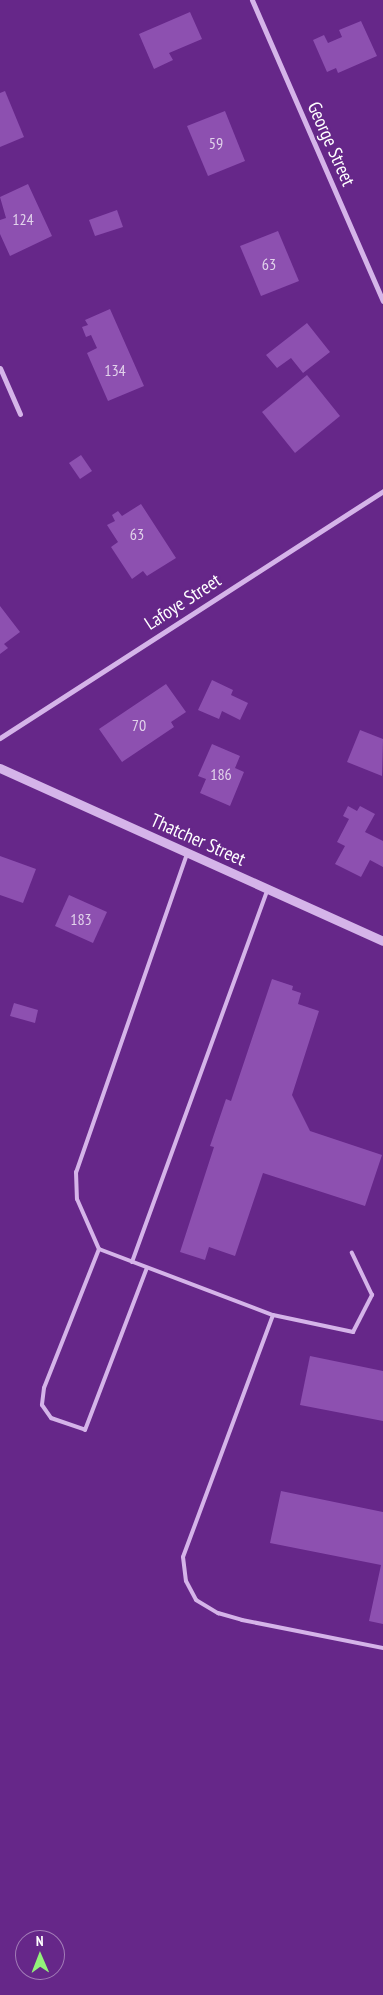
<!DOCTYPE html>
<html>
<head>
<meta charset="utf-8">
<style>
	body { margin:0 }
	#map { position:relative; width:383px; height:1995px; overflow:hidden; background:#662789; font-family:"PT Sans Narrow",sans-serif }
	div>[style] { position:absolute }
	.building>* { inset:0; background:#8d50b0 }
	.service>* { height:4px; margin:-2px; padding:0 2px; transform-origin:2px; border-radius:2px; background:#d5b4e9 }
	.minor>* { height:5px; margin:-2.5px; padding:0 2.5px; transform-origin:2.5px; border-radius:2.5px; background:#d5b4e9 }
	.tertiary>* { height:9px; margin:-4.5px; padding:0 4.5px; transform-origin:4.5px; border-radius:4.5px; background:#d5b4e9 }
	span { translate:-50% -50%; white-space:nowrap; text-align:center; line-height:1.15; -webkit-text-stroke:4.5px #662789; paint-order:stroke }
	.number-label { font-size:16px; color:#e2d3eb }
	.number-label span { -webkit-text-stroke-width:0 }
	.street-label { font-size:19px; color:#fff }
	.north { position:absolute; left:15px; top:1930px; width:50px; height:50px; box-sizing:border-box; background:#662789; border:1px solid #a37db8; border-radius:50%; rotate:359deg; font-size:14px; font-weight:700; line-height:20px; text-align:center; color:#fff }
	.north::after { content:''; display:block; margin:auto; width:18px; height:22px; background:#93f17a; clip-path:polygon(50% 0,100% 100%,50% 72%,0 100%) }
</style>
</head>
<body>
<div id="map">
	<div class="building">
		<i style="clip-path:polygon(190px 12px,202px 39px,169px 53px,173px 60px,154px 69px,139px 34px)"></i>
		<i style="clip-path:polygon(361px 21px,377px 56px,338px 73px,336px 68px,327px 72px,313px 40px,324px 35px,328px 43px,342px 37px,339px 30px)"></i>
		<i style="clip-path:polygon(5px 91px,24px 137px,0 147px,0 93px)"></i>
		<i style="clip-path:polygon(225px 111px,245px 161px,208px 176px,187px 126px)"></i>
		<i style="clip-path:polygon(28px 184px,52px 236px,10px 256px,0 234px,0 220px,6px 218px,0 197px)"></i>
		<i style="clip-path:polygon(117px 210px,123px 227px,95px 236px,89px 220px)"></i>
		<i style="clip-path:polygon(278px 231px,299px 281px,261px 296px,240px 246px)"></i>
		<i style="clip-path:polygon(110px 309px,144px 386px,108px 401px,87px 353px,97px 348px,91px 335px,86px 337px,82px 327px,88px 325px,85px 320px)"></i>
		<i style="clip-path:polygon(307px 323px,330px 352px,303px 373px,291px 358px,277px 368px,266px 355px)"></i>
		<i style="clip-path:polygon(307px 375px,340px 416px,295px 453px,262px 412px)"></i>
		<i style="clip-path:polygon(81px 455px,92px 471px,80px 479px,69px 463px)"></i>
		<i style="clip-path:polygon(141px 504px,176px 558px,147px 576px,143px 571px,132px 579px,111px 547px,118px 542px,107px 525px,115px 521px,112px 515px,118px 511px,122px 516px)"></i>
		<i style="clip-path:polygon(0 606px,20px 632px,4px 644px,8px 648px,0 654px)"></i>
		<i style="clip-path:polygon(212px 680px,233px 690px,231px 695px,248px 703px,240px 720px,222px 711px,219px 719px,198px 710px)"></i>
		<i style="clip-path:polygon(166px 684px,186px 712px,171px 722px,174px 727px,122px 762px,99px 729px)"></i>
		<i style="clip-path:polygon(360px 730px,383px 739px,382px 776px,347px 762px)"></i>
		<i style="clip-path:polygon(212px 744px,240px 756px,235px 768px,244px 772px,230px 806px,200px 793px,206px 779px,198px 776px)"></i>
		<i style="clip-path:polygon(348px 806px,357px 811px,360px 806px,375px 814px,365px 832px,383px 841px,383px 867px,370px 860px,361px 877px,335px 864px,345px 846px,337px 842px,349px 819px,343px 816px)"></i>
		<i style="clip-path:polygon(0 856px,36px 869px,23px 903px,0 895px)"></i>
		<i style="clip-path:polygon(69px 895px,107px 912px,93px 943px,55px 926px)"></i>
		<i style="clip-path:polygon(272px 979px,293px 986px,292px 990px,301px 993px,298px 1004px,319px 1011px,292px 1095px,310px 1131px,382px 1155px,365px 1206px,263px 1173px,235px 1256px,209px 1247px,205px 1260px,180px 1252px,214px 1147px,210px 1146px,226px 1099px,231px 1101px)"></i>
		<i style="clip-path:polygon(14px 1003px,38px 1010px,35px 1023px,10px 1016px)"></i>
		<i style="clip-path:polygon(310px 1356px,383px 1371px,383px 1421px,300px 1405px)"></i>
		<i style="clip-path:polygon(281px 1491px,383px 1512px,383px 1624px,369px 1621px,381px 1565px,270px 1543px)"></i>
	</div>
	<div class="service">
		<i style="left:187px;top:854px;width:337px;rotate:109.2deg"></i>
		<i style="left:76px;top:1172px;width:27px;rotate:88deg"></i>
		<i style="left:77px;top:1199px;width:55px;rotate:66.3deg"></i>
		<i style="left:99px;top:1249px;width:186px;rotate:20.8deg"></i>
		<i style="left:273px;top:1315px;width:258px;rotate:110.4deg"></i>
		<i style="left:183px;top:1557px;width:24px;rotate:83deg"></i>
		<i style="left:186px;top:1581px;width:21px;rotate:62deg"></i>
		<i style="left:196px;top:1600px;width:26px;rotate:31deg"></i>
		<i style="left:218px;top:1613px;width:25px;rotate:16deg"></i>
		<i style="left:242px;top:1620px;width:144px;rotate:11.2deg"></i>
		<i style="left:99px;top:1249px;width:149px;rotate:111.6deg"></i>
		<i style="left:44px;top:1388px;width:17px;rotate:97deg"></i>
		<i style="left:42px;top:1405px;width:16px;rotate:55deg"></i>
		<i style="left:51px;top:1418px;width:36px;rotate:19deg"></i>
		<i style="left:85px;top:1430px;width:173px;rotate:-69.1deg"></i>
		<i style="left:132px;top:1262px;width:397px;rotate:-70deg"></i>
		<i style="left:273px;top:1315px;width:82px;rotate:12deg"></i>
		<i style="left:353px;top:1332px;width:42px;rotate:-62.8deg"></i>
		<i style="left:372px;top:1295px;width:47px;rotate:-115.5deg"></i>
	</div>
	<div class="minor">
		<i style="left:252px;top:0;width:328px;rotate:66.5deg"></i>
		<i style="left:0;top:368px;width:50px;rotate:66.5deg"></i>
		<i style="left:0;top:738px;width:456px;rotate:-32.8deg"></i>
	</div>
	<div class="tertiary">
		<i style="left:0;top:768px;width:420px;rotate:24.3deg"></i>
	</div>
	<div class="number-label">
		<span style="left:216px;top:143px">59</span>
		<span style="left:23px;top:219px">124</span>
		<span style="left:269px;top:264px">63</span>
		<span style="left:115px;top:370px">134</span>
		<span style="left:137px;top:534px">63</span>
		<span style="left:139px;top:725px">70</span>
		<span style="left:221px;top:774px">186</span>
		<span style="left:81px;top:919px">183</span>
	</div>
	<div class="street-label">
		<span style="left:331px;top:144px;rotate:66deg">George Street</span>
		<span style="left:183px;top:602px;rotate:-33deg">Lafoye Street</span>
		<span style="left:198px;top:840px;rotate:24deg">Thatcher Street</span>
	</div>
	<div class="north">N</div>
</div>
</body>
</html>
